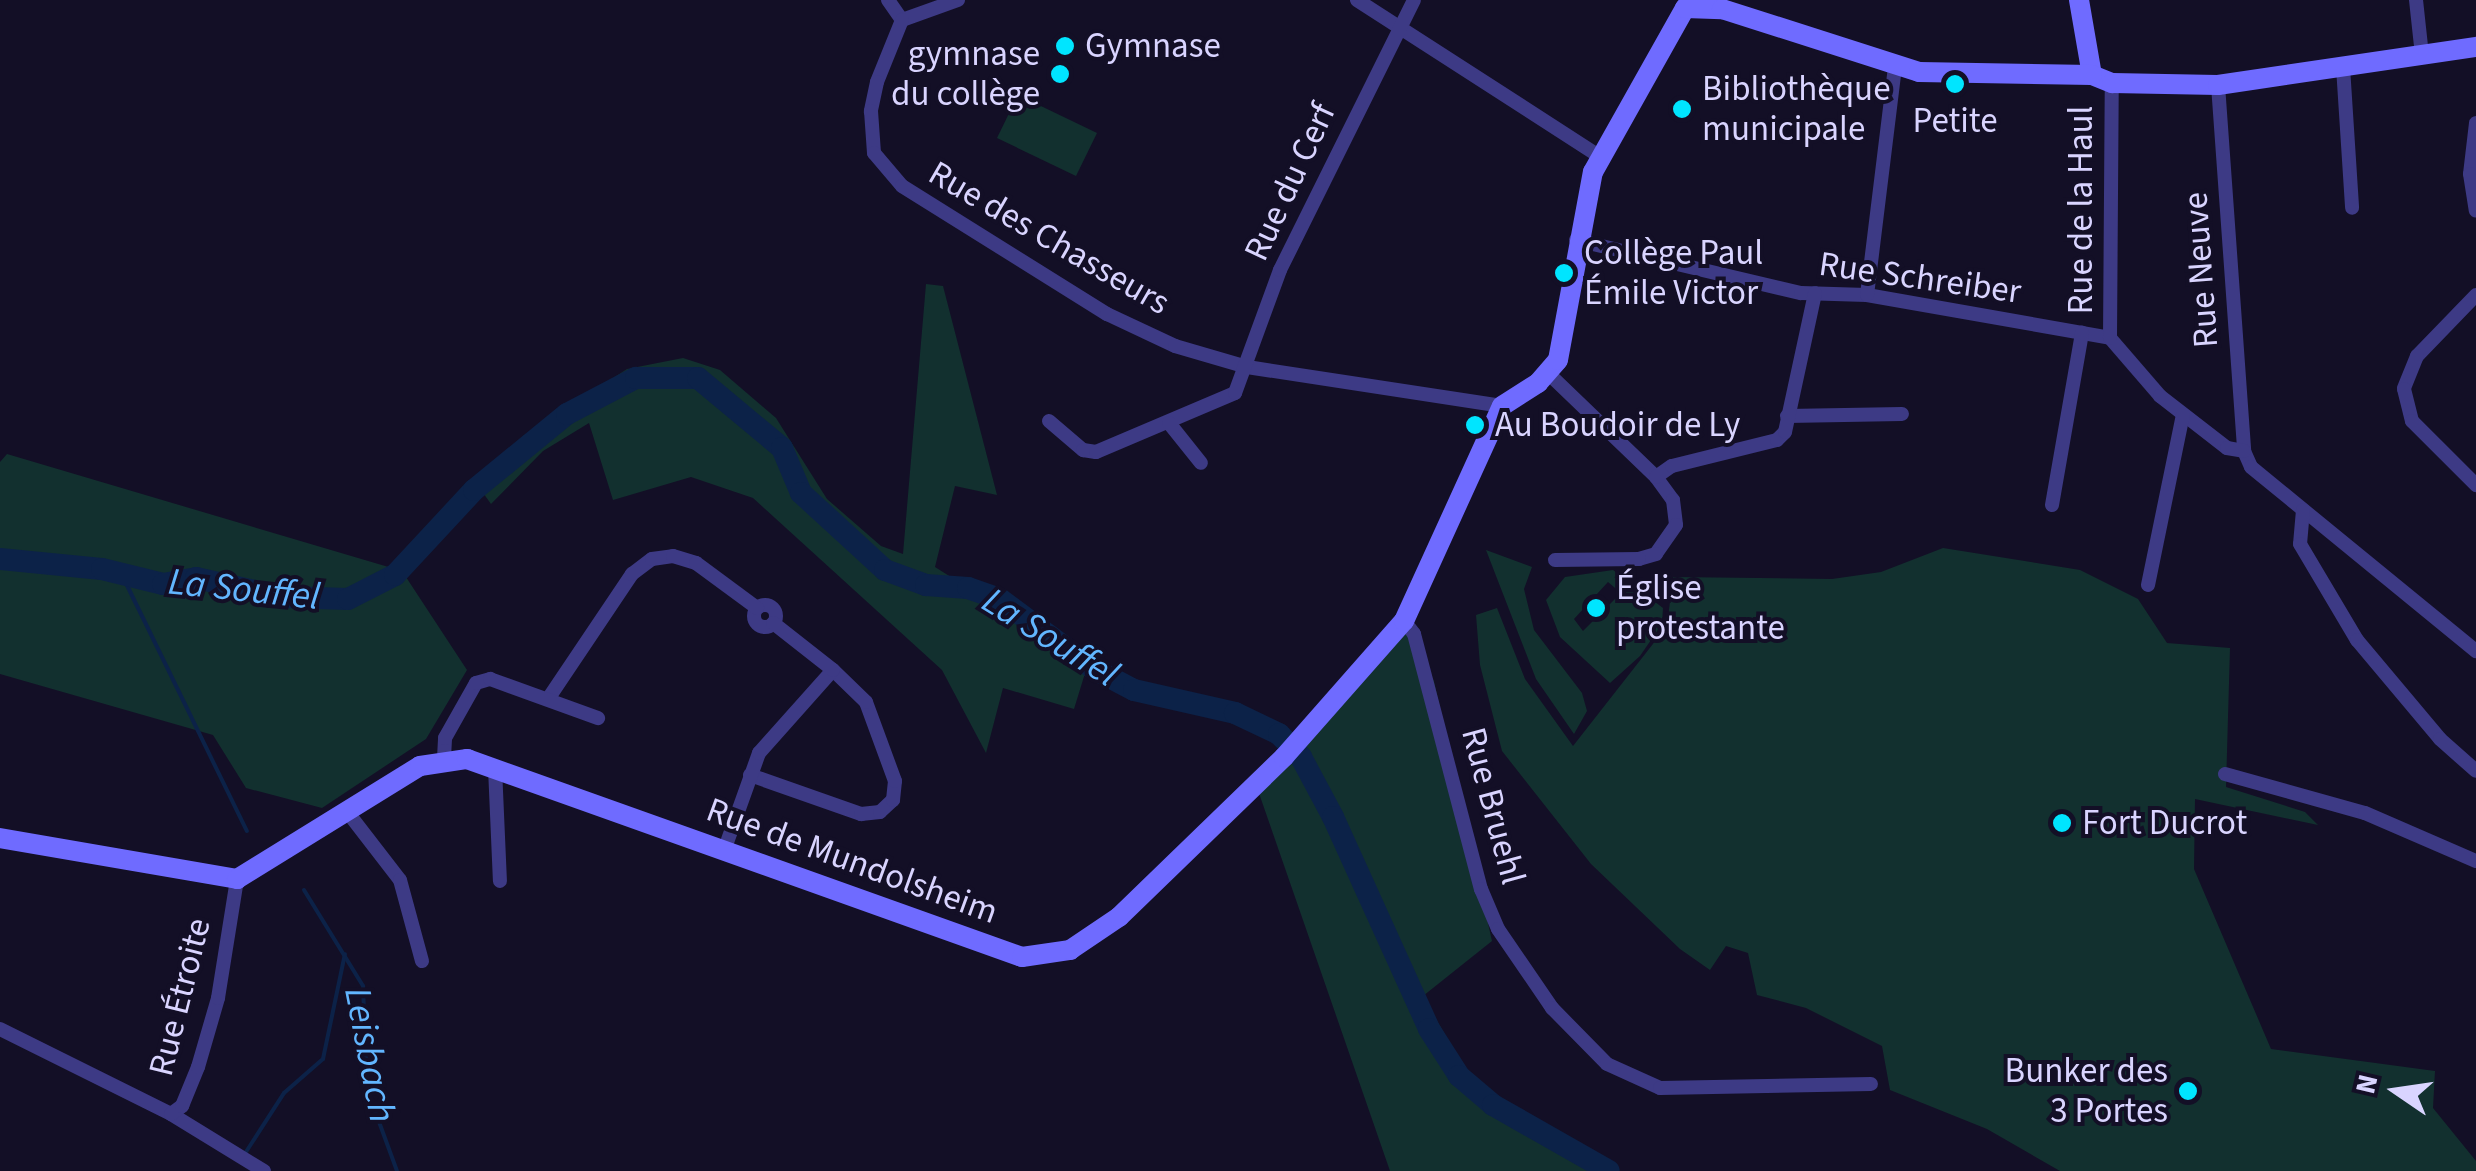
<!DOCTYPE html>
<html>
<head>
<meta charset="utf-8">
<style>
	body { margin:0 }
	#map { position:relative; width:2476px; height:1171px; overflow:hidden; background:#130f26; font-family:"Source Sans 3",sans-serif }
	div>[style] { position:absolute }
	.green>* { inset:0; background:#12302f }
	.stream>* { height:4px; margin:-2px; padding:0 2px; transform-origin:2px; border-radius:2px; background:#0c2248 }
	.river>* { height:22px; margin:-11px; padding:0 11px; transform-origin:11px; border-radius:11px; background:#0c2248 }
	.street>* { height:14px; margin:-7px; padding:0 7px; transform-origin:7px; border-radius:7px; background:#3d3a85 }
	.street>.ring { margin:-7px; padding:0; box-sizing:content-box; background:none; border:14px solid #3d3a85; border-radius:50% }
	.secondary>* { height:20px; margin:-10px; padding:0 10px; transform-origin:10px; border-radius:10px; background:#6f6bff }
	.dots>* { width:28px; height:28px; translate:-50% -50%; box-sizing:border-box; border:5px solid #130f26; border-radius:50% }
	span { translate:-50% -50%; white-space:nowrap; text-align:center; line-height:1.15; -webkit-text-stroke:8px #130f26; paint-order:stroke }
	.poi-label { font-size:35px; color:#d9d4ff }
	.left { translate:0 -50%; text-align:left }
	.right { translate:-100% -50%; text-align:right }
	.street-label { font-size:35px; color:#d9d4ff }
	.water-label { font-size:38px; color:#62b6ff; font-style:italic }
	.north { position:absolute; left:2346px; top:1041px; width:100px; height:100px; -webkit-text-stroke:8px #130f26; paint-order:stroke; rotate:283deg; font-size:28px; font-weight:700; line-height:40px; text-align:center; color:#d9d4ff }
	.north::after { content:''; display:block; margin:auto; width:35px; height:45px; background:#d9d4ff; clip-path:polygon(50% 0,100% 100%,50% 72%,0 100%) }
</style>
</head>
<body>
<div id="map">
	<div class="green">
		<i style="clip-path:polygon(1018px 95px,1097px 133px,1076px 176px,997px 138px)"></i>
		<i style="clip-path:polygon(926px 284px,943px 286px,997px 495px,955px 486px,935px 567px,1032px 628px,1086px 670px,1074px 709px,1003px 688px,986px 753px,942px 670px,753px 498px,691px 477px,613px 500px,589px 423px,543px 451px,491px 504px,481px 490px,523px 436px,627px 369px,683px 358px,720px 370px,776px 418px,827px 499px,881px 546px,903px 554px)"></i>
		<i style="clip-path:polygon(7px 454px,402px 571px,467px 670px,426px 739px,322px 808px,246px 788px,213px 735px,0 674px,0 462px)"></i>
		<i style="clip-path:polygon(1943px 548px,2080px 570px,2138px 599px,2167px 643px,2230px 648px,2226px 787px,2305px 812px,2318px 825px,2195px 799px,2194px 869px,2271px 1049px,2435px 1071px,2433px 1108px,2476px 1161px,2476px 1171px,2060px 1171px,1987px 1129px,1890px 1090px,1882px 1046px,1806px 1008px,1757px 995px,1748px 953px,1726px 946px,1710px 970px,1680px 949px,1591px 864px,1502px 751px,1480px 665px,1476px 615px,1497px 608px,1525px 679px,1573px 746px,1667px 626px,1673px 577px,1832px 579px,1881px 572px)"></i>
		<i style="clip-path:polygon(1486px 550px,1532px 567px,1524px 589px,1534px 630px,1582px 693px,1587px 711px,1574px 734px,1536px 679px)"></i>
		<i style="clip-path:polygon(evenodd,1613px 570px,1663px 608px,1662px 624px,1640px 656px,1610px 683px,1560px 637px,1546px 600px,1565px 577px,1613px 570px,1608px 582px,1621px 593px,1583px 631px,1574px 619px,1608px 582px)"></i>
		<i style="clip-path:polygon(1400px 620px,1434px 681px,1492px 941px,1423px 996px,1483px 1101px,1618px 1171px,1390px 1171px,1253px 776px)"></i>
	</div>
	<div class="stream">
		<i style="left:121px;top:573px;width:287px;rotate:64deg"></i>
		<i style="left:304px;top:890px;width:113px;rotate:58.4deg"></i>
		<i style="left:363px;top:986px;width:103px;rotate:87.8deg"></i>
		<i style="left:367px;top:1089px;width:87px;rotate:69.9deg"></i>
		<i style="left:244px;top:1155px;width:74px;rotate:-57.2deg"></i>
		<i style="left:284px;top:1093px;width:52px;rotate:-41.1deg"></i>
		<i style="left:323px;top:1059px;width:107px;rotate:-78.2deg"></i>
	</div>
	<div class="river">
		<i style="left:0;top:559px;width:102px;rotate:5.6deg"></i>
		<i style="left:102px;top:569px;width:63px;rotate:13.8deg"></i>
		<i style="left:163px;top:584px;width:34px;rotate:-10deg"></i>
		<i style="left:196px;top:578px;width:88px;rotate:12.5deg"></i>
		<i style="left:282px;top:597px;width:66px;rotate:1.7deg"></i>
		<i style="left:348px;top:599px;width:53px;rotate:-27.1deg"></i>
		<i style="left:395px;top:575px;width:116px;rotate:-47.1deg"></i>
		<i style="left:474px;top:490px;width:120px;rotate:-39.3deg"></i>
		<i style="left:567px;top:414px;width:78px;rotate:-27.6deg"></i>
		<i style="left:636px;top:378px;width:62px"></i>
		<i style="left:698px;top:378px;width:109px;rotate:39.8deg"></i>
		<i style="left:782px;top:448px;width:49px;rotate:67.1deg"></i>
		<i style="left:801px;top:493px;width:114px;rotate:42.5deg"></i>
		<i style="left:885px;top:570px;width:44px;rotate:20.1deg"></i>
		<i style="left:926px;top:585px;width:42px;rotate:4.1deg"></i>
		<i style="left:968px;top:588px;width:34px;rotate:19deg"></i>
		<i style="left:1000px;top:599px;width:117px;rotate:36.7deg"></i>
		<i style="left:1094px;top:669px;width:45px;rotate:27.7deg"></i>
		<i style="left:1134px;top:690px;width:104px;rotate:12.8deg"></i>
		<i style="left:1235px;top:713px;width:49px;rotate:25.5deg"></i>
		<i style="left:1279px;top:734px;width:32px;rotate:46deg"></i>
		<i style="left:1301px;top:757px;width:68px;rotate:61.9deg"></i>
		<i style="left:1333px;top:817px;width:233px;rotate:65.6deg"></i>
		<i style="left:1429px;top:1029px;width:56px;rotate:57.4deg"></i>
		<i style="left:1459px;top:1076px;width:45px;rotate:40.5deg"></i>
		<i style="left:1493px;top:1105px;width:133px;rotate:29.6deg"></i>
	</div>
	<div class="street">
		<i style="left:888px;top:0;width:24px;rotate:55deg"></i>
		<i style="left:958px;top:0;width:59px;rotate:160.3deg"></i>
		<i style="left:902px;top:20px;width:67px;rotate:112deg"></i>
		<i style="left:877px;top:82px;width:30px;rotate:102deg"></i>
		<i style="left:871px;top:111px;width:42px;rotate:85.9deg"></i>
		<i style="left:874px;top:153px;width:43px;rotate:49.7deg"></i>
		<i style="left:902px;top:186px;width:242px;rotate:32deg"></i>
		<i style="left:1107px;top:314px;width:75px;rotate:25.2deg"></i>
		<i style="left:1175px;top:346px;width:75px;rotate:16.3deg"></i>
		<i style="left:1247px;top:367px;width:258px;rotate:8.7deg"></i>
		<i style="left:1357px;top:0;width:288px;rotate:32.8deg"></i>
		<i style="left:2416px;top:0;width:55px;rotate:83.8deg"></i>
		<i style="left:2343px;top:67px;width:141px;rotate:86.3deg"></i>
		<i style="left:2218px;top:85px;width:367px;rotate:85.9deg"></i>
		<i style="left:2244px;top:451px;width:17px;rotate:66deg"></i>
		<i style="left:2251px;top:467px;width:291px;rotate:39.3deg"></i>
		<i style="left:2476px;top:123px;width:51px;rotate:96.7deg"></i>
		<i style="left:2470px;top:174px;width:37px;rotate:81deg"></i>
		<i style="left:1576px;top:240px;width:231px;rotate:13.3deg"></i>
		<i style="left:1801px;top:293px;width:66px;rotate:1.7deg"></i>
		<i style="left:1867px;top:295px;width:247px;rotate:10deg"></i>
		<i style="left:2110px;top:338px;width:77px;rotate:49.2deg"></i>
		<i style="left:2160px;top:396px;width:85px;rotate:37.8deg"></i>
		<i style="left:2227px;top:448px;width:17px;rotate:10deg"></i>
		<i style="left:1867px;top:295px;width:231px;rotate:-83deg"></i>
		<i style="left:2476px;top:295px;width:85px;rotate:134deg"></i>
		<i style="left:2417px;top:356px;width:35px;rotate:112deg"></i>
		<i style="left:2404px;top:389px;width:33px;rotate:76deg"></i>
		<i style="left:2412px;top:421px;width:91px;rotate:45deg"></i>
		<i style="left:2110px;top:338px;width:255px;rotate:-89.6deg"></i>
		<i style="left:1549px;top:374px;width:149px;rotate:43.9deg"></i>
		<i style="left:1656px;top:477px;width:29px;rotate:54deg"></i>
		<i style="left:1673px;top:500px;width:25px;rotate:83deg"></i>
		<i style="left:1676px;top:525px;width:35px;rotate:125deg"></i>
		<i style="left:1656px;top:554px;width:18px;rotate:164deg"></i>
		<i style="left:1639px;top:559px;width:84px;rotate:179.3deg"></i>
		<i style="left:1787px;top:416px;width:115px;rotate:-1deg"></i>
		<i style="left:1049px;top:421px;width:45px;rotate:40.5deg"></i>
		<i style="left:1083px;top:450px;width:13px;rotate:9deg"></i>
		<i style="left:1096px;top:452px;width:151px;rotate:-23deg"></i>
		<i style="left:1235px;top:393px;width:131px;rotate:-69.9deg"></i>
		<i style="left:1280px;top:270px;width:301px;rotate:-63.6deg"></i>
		<i style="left:1169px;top:423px;width:51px;rotate:51.3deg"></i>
		<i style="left:1656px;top:477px;width:19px;rotate:-35deg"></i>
		<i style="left:1672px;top:466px;width:108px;rotate:-13.9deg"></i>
		<i style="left:1777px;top:440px;width:11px;rotate:-45deg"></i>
		<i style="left:1785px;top:432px;width:142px;rotate:-77.8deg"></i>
		<i style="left:2052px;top:505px;width:175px;rotate:-80.1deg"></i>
		<i style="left:2303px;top:510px;width:34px;rotate:95deg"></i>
		<i style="left:2300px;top:544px;width:112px;rotate:59.3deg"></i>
		<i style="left:2357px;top:640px;width:129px;rotate:50deg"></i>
		<i style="left:2440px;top:739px;width:48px;rotate:41.6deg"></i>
		<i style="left:2148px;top:585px;width:174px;rotate:-78.4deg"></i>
		<i class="ring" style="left:754px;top:605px;width:8px;height:8px"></i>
		<i style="left:1404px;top:621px;width:16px;rotate:52deg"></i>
		<i style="left:1414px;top:634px;width:264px;rotate:75.3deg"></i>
		<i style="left:1481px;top:889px;width:43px;rotate:67deg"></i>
		<i style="left:1498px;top:929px;width:96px;rotate:55.6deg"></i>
		<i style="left:1552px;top:1008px;width:78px;rotate:45.5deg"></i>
		<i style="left:1607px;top:1064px;width:58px;rotate:24.4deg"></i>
		<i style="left:1660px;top:1088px;width:211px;rotate:-1.1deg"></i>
		<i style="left:548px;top:699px;width:151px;rotate:-56.1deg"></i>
		<i style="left:632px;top:574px;width:25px;rotate:-37deg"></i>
		<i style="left:652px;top:559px;width:21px;rotate:-8deg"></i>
		<i style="left:673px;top:556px;width:24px;rotate:17deg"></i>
		<i style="left:696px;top:563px;width:76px;rotate:36.4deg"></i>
		<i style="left:444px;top:758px;width:20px;rotate:-87deg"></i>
		<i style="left:445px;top:738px;width:63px;rotate:-60.6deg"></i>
		<i style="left:476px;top:683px;width:15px;rotate:-16deg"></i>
		<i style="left:490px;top:679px;width:115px;rotate:19.9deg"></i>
		<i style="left:495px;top:768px;width:113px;rotate:87.5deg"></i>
		<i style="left:2225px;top:774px;width:145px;rotate:15.6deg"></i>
		<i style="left:2365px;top:813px;width:121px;rotate:23.4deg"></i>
		<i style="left:750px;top:775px;width:118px;rotate:19.4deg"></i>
		<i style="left:861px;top:814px;width:19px;rotate:-6deg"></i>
		<i style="left:880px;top:812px;width:18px;rotate:-43deg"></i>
		<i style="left:893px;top:800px;width:19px;rotate:-84deg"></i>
		<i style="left:895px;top:781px;width:84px;rotate:-110.2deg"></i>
		<i style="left:866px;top:702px;width:46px;rotate:-135.9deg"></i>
		<i style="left:349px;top:814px;width:83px;rotate:52.3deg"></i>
		<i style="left:400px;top:880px;width:84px;rotate:74.8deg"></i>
		<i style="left:725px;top:848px;width:101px;rotate:-70.3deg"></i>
		<i style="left:759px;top:753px;width:111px;rotate:-48.3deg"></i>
		<i style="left:833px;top:670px;width:76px;rotate:-141.9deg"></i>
		<i style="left:0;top:1029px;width:191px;rotate:26.4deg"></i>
		<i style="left:171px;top:1114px;width:109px;rotate:31.5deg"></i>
		<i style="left:171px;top:1114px;width:14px;rotate:-36deg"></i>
		<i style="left:182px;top:1106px;width:42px;rotate:-67.7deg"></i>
		<i style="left:198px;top:1067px;width:72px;rotate:-73.8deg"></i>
		<i style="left:218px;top:998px;width:121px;rotate:-80.9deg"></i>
	</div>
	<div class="secondary">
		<i style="left:2079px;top:0;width:76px;rotate:80.2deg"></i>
		<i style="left:2092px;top:75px;width:22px;rotate:22deg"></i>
		<i style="left:2112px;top:83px;width:106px;rotate:1.1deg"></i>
		<i style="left:2218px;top:85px;width:261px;rotate:-8.4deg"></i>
		<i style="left:0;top:838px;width:241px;rotate:9.8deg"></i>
		<i style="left:237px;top:879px;width:215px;rotate:-31.7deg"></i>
		<i style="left:420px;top:766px;width:48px;rotate:-8.5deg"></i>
		<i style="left:467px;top:759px;width:589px;rotate:19.63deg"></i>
		<i style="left:1022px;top:957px;width:49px;rotate:-8.3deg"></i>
		<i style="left:1070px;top:950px;width:59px;rotate:-34deg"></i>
		<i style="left:1119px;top:917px;width:230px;rotate:-44.1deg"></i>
		<i style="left:1284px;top:757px;width:181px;rotate:-48.6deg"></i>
		<i style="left:1404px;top:621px;width:236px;rotate:-65.5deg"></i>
		<i style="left:1502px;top:406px;width:43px;rotate:-32.6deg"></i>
		<i style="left:1538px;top:383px;width:30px;rotate:-49deg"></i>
		<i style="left:1558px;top:360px;width:191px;rotate:-79.5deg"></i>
		<i style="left:1593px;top:172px;width:188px;rotate:-60.7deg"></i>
		<i style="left:1685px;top:8px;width:37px;rotate:2deg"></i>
		<i style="left:1722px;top:9px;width:207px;rotate:17.7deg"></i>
		<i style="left:1919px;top:72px;width:173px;rotate:1deg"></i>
	</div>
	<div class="dots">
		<i style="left:1065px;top:46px;background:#00e5ff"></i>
		<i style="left:1060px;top:74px;background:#00e5ff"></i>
		<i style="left:1955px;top:84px;background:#00e5ff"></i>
		<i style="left:1682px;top:109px;background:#00e5ff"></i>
		<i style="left:1564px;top:273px;background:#00e5ff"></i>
		<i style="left:1475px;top:425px;background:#00e5ff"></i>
		<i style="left:1596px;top:608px;background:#00e5ff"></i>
		<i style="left:2062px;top:823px;background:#00e5ff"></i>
		<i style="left:2188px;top:1091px;background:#00e5ff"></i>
	</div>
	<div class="poi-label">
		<span class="left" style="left:1085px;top:46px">Gymnase</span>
		<span class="right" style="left:1040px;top:74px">gymnase<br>du collège</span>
		<span class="left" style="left:1702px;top:109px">Bibliothèque<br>municipale</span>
		<span style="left:1955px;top:121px">Petite</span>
		<span class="left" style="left:1584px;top:273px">Collège Paul<br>Émile Victor</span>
		<span class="left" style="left:1495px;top:425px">Au Boudoir de Ly</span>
		<span class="left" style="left:1616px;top:608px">Église<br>protestante</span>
		<span class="left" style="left:2082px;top:823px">Fort Ducrot</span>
		<span class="right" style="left:2168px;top:1091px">Bunker des<br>3 Portes</span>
	</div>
	<div class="street-label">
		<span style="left:1290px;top:182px;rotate:-65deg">Rue du Cerf</span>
		<span style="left:2081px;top:210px;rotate:-90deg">Rue de la Haul</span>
		<span style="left:1049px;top:238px;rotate:30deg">Rue des Chasseurs</span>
		<span style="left:2201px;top:270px;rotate:-94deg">Rue Neuve</span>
		<span style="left:1920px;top:278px;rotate:8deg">Rue Schreiber</span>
		<span style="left:1493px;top:806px;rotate:75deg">Rue Bruehl</span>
		<span style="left:852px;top:861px;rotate:20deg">Rue de Mundolsheim</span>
		<span style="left:180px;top:997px;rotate:-76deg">Rue Étroite</span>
	</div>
	<div class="water-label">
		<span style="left:244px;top:590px;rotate:6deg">La Souffel</span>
		<span style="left:1050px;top:638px;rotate:32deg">La Souffel</span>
		<span style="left:369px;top:1055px;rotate:79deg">Leisbach</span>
	</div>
	<div class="north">N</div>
</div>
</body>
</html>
